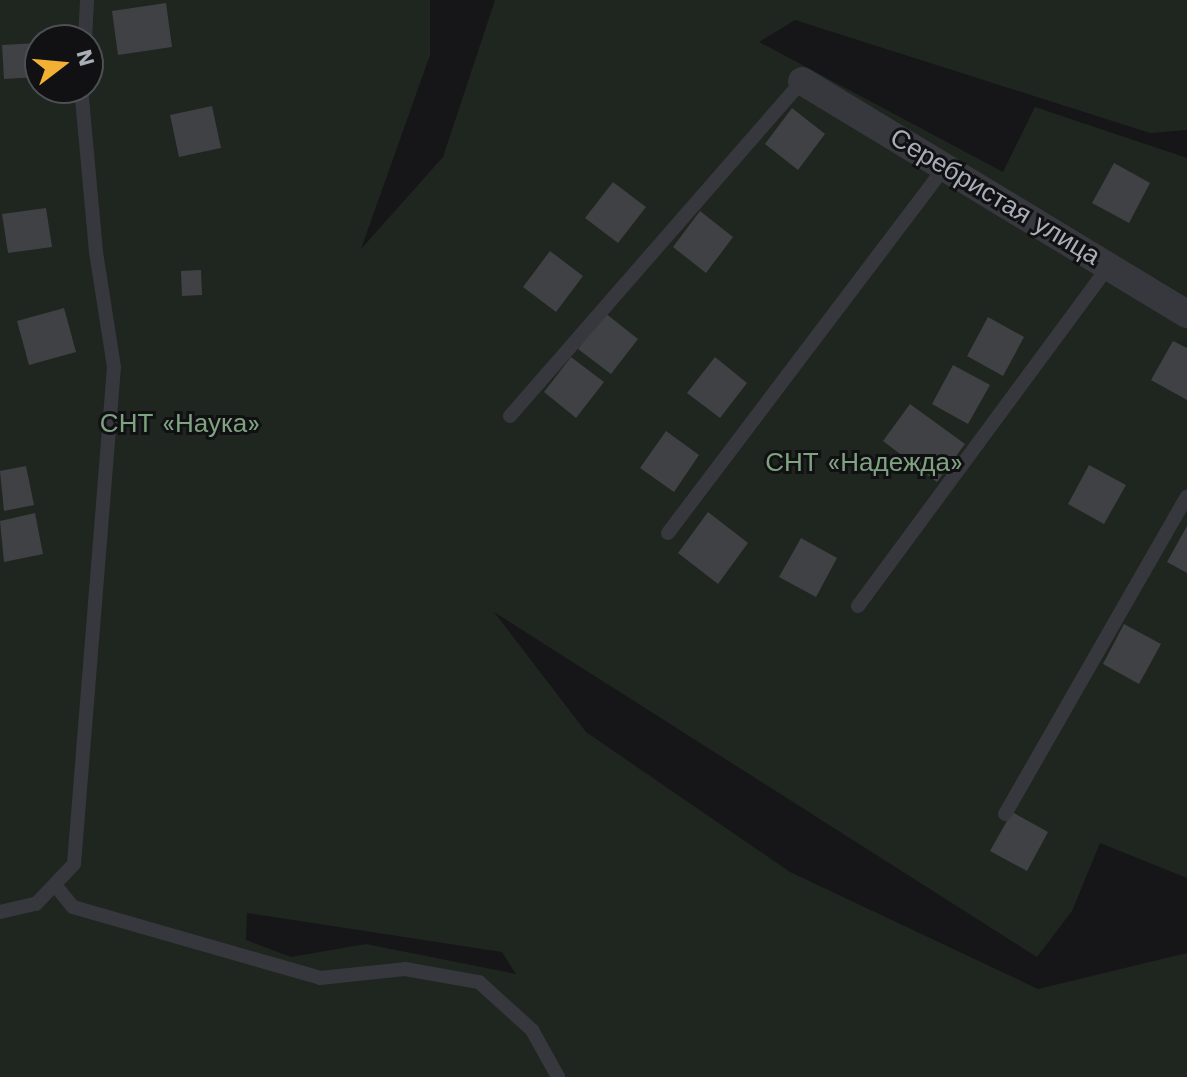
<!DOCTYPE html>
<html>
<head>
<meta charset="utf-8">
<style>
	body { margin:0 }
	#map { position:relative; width:1187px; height:1077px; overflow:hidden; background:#161618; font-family:"Work Sans",sans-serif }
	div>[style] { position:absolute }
	.green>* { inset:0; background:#1e261f }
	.building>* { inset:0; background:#404145 }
	.service>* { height:14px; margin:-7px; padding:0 7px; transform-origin:7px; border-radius:7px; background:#37383d }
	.minor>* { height:28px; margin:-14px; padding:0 14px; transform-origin:14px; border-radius:14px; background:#37383d }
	span { translate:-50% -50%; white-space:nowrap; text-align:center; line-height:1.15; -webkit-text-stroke:6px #111113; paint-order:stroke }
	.street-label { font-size:26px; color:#a8adb8 }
	.park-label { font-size:26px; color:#7fa381 }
	.north { position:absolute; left:24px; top:24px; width:80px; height:80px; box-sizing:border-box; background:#111113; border:2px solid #4d4f55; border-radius:50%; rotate:74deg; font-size:22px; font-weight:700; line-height:32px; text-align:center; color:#a8adb8 }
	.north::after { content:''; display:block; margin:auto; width:28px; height:36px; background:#f2b134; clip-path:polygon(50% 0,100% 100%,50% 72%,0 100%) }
</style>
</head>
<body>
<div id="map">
	<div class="green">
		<i style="clip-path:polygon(evenodd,0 0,430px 0,430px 55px,361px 249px,443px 157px,495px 0,1187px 0,1187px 130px,1150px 133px,795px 20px,759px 42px,1003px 172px,1035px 107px,1187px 158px,1187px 878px,1100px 843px,1072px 911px,1037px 957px,494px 612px,586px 732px,790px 872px,1038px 989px,1187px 953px,1187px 1077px,0 1077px,0 0,40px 40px,88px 40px,88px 88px,40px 88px,40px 40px,0 0,247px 913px,502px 952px,516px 974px,366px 944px,291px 957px,246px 940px,247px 913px)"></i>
	</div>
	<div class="building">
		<i style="clip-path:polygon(166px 3px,172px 47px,118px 55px,112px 11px)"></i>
		<i style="clip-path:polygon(37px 43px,38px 77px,4px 79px,2px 45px)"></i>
		<i style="clip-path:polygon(212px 106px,221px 148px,179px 157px,170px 115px)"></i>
		<i style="clip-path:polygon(792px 108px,825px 134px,798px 170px,765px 144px)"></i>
		<i style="clip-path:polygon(1114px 163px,1150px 183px,1129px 223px,1092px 203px)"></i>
		<i style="clip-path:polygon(613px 182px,646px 207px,618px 243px,585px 218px)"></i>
		<i style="clip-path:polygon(46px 208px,52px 247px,8px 253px,2px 214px)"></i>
		<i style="clip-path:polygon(700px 211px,733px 237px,706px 273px,673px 247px)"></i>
		<i style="clip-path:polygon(550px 251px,583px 276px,556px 312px,523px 287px)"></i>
		<i style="clip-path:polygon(201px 270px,202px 295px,182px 296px,181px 271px)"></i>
		<i style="clip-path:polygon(64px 308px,76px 352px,29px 365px,17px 321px)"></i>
		<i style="clip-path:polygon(605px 313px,638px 339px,611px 374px,578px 349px)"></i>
		<i style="clip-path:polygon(988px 317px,1024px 337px,1003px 376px,967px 356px)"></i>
		<i style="clip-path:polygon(1173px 341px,1187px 348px,1187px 400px,1151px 380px)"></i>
		<i style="clip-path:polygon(571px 357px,604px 382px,576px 418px,544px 392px)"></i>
		<i style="clip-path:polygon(715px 357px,747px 383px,720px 418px,687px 393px)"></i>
		<i style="clip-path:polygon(953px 365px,990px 385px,968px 424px,932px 404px)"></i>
		<i style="clip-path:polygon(910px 404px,965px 444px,937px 482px,883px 441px)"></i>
		<i style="clip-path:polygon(666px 431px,699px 455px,674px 492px,640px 468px)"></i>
		<i style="clip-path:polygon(1089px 465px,1126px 485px,1104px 524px,1068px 504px)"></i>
		<i style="clip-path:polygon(26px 466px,34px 505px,4px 511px,0 471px)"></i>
		<i style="clip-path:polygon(708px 512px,748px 543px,718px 584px,678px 553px)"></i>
		<i style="clip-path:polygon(35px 513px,43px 554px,4px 562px,0 521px)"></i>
		<i style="clip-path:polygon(1187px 526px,1187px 573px,1167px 562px)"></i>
		<i style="clip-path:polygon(801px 538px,837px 558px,816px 597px,779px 577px)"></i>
		<i style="clip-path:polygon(1124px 624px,1161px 644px,1139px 684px,1103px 664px)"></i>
		<i style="clip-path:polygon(1012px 812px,1048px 832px,1027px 871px,990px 851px)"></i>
	</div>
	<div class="service">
		<i style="left:85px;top:40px;width:40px;rotate:-87.1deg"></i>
		<i style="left:510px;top:416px;width:444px;rotate:-48.9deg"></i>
		<i style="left:668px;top:533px;width:460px;rotate:-52.9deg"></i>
		<i style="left:858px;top:606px;width:423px;rotate:-53.6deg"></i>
		<i style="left:1005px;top:814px;width:366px;rotate:-60.2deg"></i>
		<i style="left:55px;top:885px;width:28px;rotate:51deg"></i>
		<i style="left:73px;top:907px;width:257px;rotate:16deg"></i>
		<i style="left:320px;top:978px;width:85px;rotate:-6deg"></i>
		<i style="left:405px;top:969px;width:75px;rotate:10deg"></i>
		<i style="left:479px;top:982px;width:72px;rotate:42.2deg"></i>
		<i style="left:532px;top:1030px;width:54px;rotate:61deg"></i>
		<i style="left:0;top:912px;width:37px;rotate:-13deg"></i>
		<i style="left:36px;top:904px;width:55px;rotate:-46.5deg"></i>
		<i style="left:74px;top:864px;width:499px;rotate:-85.4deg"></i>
		<i style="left:114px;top:367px;width:116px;rotate:-98.9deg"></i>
		<i style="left:96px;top:252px;width:165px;rotate:-95.2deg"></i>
	</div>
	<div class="minor">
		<i style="left:802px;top:81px;width:450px;rotate:31.2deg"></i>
	</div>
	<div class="street-label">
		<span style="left:995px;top:197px;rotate:31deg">Серебристая улица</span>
	</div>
	<div class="park-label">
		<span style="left:180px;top:424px">СНТ «Наука»</span>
		<span style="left:864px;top:463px">СНТ «Надежда»</span>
	</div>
	<div class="north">N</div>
</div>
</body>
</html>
